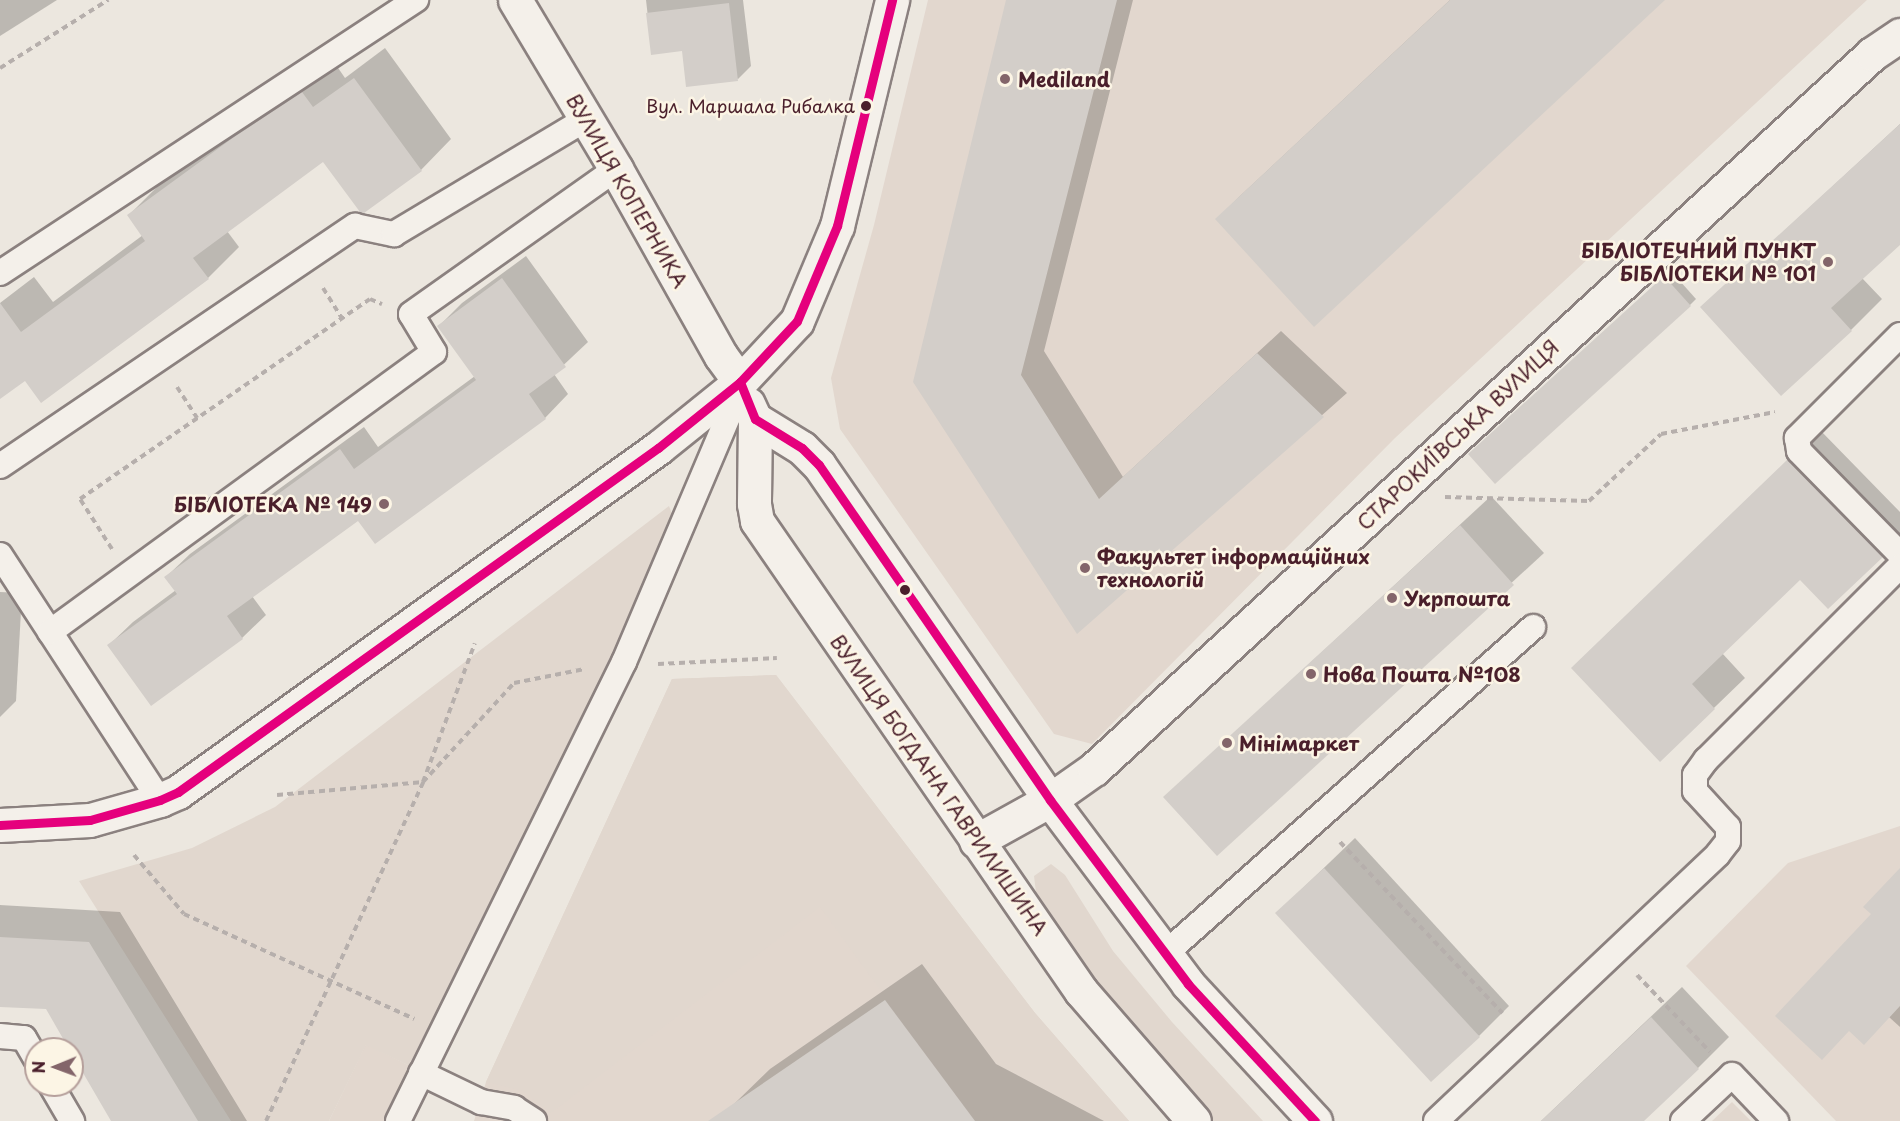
<!DOCTYPE html>
<html>
<head>
<meta charset="utf-8">
<style>
	body { margin:0 }
	#map { position:relative; width:1900px; height:1121px; overflow:hidden; background:#ece7df; font-family:"Playpen Sans",sans-serif }
	div>[style] { position:absolute }
	.built>* { inset:0; background:#e2d7ce }
	.green>* { inset:0; background:#e1d7ce }
	.shadow>* { inset:0; background:#0003 }
	.building>* { inset:0; background:#d3cec9 }
	.path>* { height:4px; margin-top:-2px; transform-origin:0; background:repeating-linear-gradient(90deg,#b6afac 0 6px,transparent 0 10.5px) }
	.roads { filter:drop-shadow(2px 0 #8b817f) drop-shadow(-2px 0 #8b817f) drop-shadow(0 2px #8b817f) drop-shadow(0 -2px #8b817f) }
	.service>* { height:24px; margin:-12px; padding:0 12px; transform-origin:12px; border-radius:12px; background:#f4f0ea }
	.minor>* { height:33px; margin:-16.5px; padding:0 16.5px; transform-origin:16.5px; border-radius:16.5px; background:#f4f0ea }
	.tertiary>* { height:33px; margin:-16.5px; padding:0 16.5px; transform-origin:16.5px; border-radius:16.5px; background:#f4f0ea }
	.bus-1>* { height:9px; margin:-4.5px; padding:0 4.5px; transform-origin:4.5px; border-radius:4.5px; background:#e5007d }
	.dots>* { width:16px; height:16px; translate:-50% -50%; box-sizing:border-box; border:3px solid #fcf5e5; border-radius:50% }
	span { translate:-50% -50%; white-space:nowrap; text-align:center; line-height:1.15; -webkit-text-stroke:5px #fcf5e5; paint-order:stroke }
	.bus-label { font-size:18px; color:#4a1f2b }
	.right { translate:-100% -50%; text-align:right }
	.poi-label { font-size:20px; color:#4a1f2b; font-weight:700 }
	.left { translate:0 -50%; text-align:left }
	.street-label { font-size:20px; color:#4a1f2b }
	.north { position:absolute; left:24px; top:1037px; width:60px; height:60px; box-sizing:border-box; background:#fcf5e5; border:2px solid #b59f9b; border-radius:50%; rotate:269deg; font-size:16px; font-weight:700; line-height:24px; text-align:center; color:#4a1f2b }
	.north::after { content:''; display:block; margin:auto; width:21px; height:27px; background:#83656a; clip-path:polygon(50% 0,100% 100%,50% 72%,0 100%) }
</style>
</head>
<body>
<div id="map">
	<div class="built">
		<i style="clip-path:polygon(928px 0,1867px 0,1395px 438px,1092px 744px,1054px 734px,840px 429px,831px 378px,874px 225px)"></i>
		<i style="clip-path:polygon(776px 675px,1035px 1013px,1129px 1121px,474px 1121px,486px 1082px,672px 679px)"></i>
		<i style="clip-path:polygon(1900px 826px,1900px 1121px,1836px 1121px,1686px 966px,1788px 863px)"></i>
		<i style="clip-path:polygon(366px 1044px,412px 1067px,386px 1121px,329px 1121px)"></i>
	</div>
	<div class="green">
		<i style="clip-path:polygon(669px 506px,676px 524px,412px 1067px,366px 1045px,329px 1121px,231px 1121px,79px 881px,192px 848px,275px 807px)"></i>
		<i style="clip-path:polygon(776px 675px,1035px 1013px,1129px 1121px,999px 1121px,960px 1100px,820px 907px,551px 1113px,522px 1091px,486px 1082px,672px 679px)"></i>
		<i style="clip-path:polygon(1051px 864px,1065px 875px,1113px 951px,1172px 1022px,1263px 1121px,1210px 1121px,1153px 1059px,1038px 909px,1034px 876px)"></i>
		<i style="clip-path:polygon(1732px 1102px,1751px 1121px,1712px 1121px)"></i>
	</div>
	<div class="shadow">
		<i style="clip-path:polygon(0 0,57px 0,0 36px)"></i>
		<i style="clip-path:polygon(646px 0,743px 0,751px 66px,738px 79px,683px 49px,652px 53px)"></i>
		<i style="clip-path:polygon(1008px 0,1133px 0,1044px 351px,1123px 477px,1281px 331px,1347px 393px,1077px 632px,914px 382px)"></i>
		<i style="clip-path:polygon(1450px 0,1663px 0,1217px 219px,1240px 196px)"></i>
		<i style="clip-path:polygon(385px 48px,451px 139px,421px 170px,323px 160px,227px 231px,239px 247px,208px 278px,41px 401px,25px 379px,0 397px,0 303px,34px 277px,53px 302px,143px 235px,129px 215px,160px 184px,266px 106px,334px 62px,345px 78px)"></i>
		<i style="clip-path:polygon(1900px 124px,1900px 243px,1862px 278px,1882px 299px,1851px 330px,1702px 307px)"></i>
		<i style="clip-path:polygon(526px 256px,588px 342px,554px 374px,568px 394px,545px 418px,375px 542px,358px 519px,252px 596px,266px 615px,242px 638px,152px 704px,109px 645px,133px 622px,176px 590px,166px 577px,190px 554px,364px 427px,378px 447px,475px 376px,439px 326px,462px 303px)"></i>
		<i style="clip-path:polygon(1671px 271px,1696px 299px,1690px 305px,1476px 448px)"></i>
		<i style="clip-path:polygon(1820px 430px,1900px 512px,1900px 538px,1882px 556px,1800px 578px,1722px 653px,1745px 678px,1660px 760px,1603px 638px)"></i>
		<i style="clip-path:polygon(1491px 496px,1544px 553px,1217px 854px,1165px 797px)"></i>
		<i style="clip-path:polygon(0 592px,22px 593px,16px 701px,0 717px)"></i>
		<i style="clip-path:polygon(1355px 838px,1509px 1006px,1479px 1036px,1277px 913px)"></i>
		<i style="clip-path:polygon(1900px 870px,1900px 1027px,1889px 1017px,1873px 914px)"></i>
		<i style="clip-path:polygon(0 905px,120px 912px,247px 1121px,113px 1121px,47px 1008px,0 1005px)"></i>
		<i style="clip-path:polygon(922px 964px,996px 1064px,1104px 1121px,745px 1121px,733px 1105px,770px 1069px)"></i>
		<i style="clip-path:polygon(1682px 987px,1729px 1037px,1698px 1068px,1642px 1121px,1541px 1121px)"></i>
	</div>
	<div class="building">
		<i style="clip-path:polygon(1006px 0,1117px 0,1021px 375px,1099px 499px,1257px 353px,1324px 417px,1077px 634px,913px 382px)"></i>
		<i style="clip-path:polygon(1450px 0,1665px 0,1314px 327px,1215px 219px)"></i>
		<i style="clip-path:polygon(729px 3px,738px 81px,686px 87px,682px 51px,651px 55px,646px 13px)"></i>
		<i style="clip-path:polygon(354px 78px,422px 171px,364px 213px,360px 212px,323px 162px,193px 258px,209px 279px,41px 403px,25px 381px,0 399px,0 303px,21px 332px,145px 241px,127px 215px,234px 137px,302px 92px,313px 107px)"></i>
		<i style="clip-path:polygon(1900px 124px,1900px 245px,1831px 308px,1852px 331px,1781px 396px,1700px 307px)"></i>
		<i style="clip-path:polygon(1664px 276px,1691px 306px,1495px 484px,1468px 454px)"></i>
		<i style="clip-path:polygon(502px 278px,566px 367px,529px 394px,546px 419px,375px 544px,358px 521px,227px 616px,243px 639px,151px 706px,107px 645px,177px 594px,164px 577px,340px 449px,354px 469px,476px 380px,437px 326px)"></i>
		<i style="clip-path:polygon(1788px 459px,1883px 557px,1828px 609px,1800px 580px,1692px 684px,1715px 709px,1660px 762px,1571px 668px)"></i>
		<i style="clip-path:polygon(1460px 525px,1514px 585px,1217px 856px,1163px 797px)"></i>
		<i style="clip-path:polygon(1324px 868px,1480px 1037px,1431px 1082px,1275px 913px)"></i>
		<i style="clip-path:polygon(1900px 868px,1900px 1006px,1864px 1045px,1849px 1031px,1822px 1060px,1775px 1016px,1871px 914px,1863px 907px)"></i>
		<i style="clip-path:polygon(0 937px,89px 942px,198px 1121px,111px 1121px,72px 1054px,72px 1049px,69px 1049px,46px 1009px,0 1007px)"></i>
		<i style="clip-path:polygon(885px 1000px,975px 1121px,708px 1121px)"></i>
		<i style="clip-path:polygon(1651px 1017px,1699px 1069px,1644px 1121px,1541px 1121px)"></i>
	</div>
	<div class="path">
		<i style="left:0;top:68px;width:128px;rotate:-32.2deg"></i>
		<i style="left:323px;top:288px;width:36px;rotate:58deg"></i>
		<i style="left:177px;top:387px;width:37px;rotate:57deg"></i>
		<i style="left:1445px;top:497px;width:144px;rotate:1.6deg"></i>
		<i style="left:1589px;top:501px;width:98px;rotate:-42.9deg"></i>
		<i style="left:1661px;top:434px;width:116px;rotate:-10.9deg"></i>
		<i style="left:112px;top:549px;width:59px;rotate:-122.6deg"></i>
		<i style="left:80px;top:499px;width:352px;rotate:-34.6deg"></i>
		<i style="left:370px;top:299px;width:13px;rotate:23deg"></i>
		<i style="left:658px;top:664px;width:119px;rotate:-2.9deg"></i>
		<i style="left:277px;top:795px;width:147px;rotate:-5.1deg"></i>
		<i style="left:423px;top:782px;width:134px;rotate:-47.4deg"></i>
		<i style="left:514px;top:683px;width:72px;rotate:-11.2deg"></i>
		<i style="left:1340px;top:842px;width:236px;rotate:46.5deg"></i>
		<i style="left:134px;top:855px;width:77px;rotate:49.7deg"></i>
		<i style="left:184px;top:914px;width:253px;rotate:24.5deg"></i>
		<i style="left:1637px;top:975px;width:106px;rotate:46.5deg"></i>
		<i style="left:266px;top:1121px;width:374px;rotate:-65.1deg"></i>
		<i style="left:423px;top:782px;width:148px;rotate:-69.5deg"></i>
	</div>
	<div class="roads">
		<div class="service">
			<i style="left:0;top:273px;width:498px;rotate:-33.3deg"></i>
			<i style="left:1900px;top:335px;width:146px;rotate:135deg"></i>
			<i style="left:1797px;top:438px;width:13px;rotate:81deg"></i>
			<i style="left:1799px;top:451px;width:144px;rotate:45.6deg"></i>
			<i style="left:0;top:466px;width:429px;rotate:-34.1deg"></i>
			<i style="left:355px;top:226px;width:40px;rotate:12deg"></i>
			<i style="left:394px;top:234px;width:224px;rotate:-30.9deg"></i>
			<i style="left:0;top:555px;width:293px;rotate:56.9deg"></i>
			<i style="left:50px;top:632px;width:475px;rotate:-36.1deg"></i>
			<i style="left:434px;top:352px;width:44px;rotate:-121.2deg"></i>
			<i style="left:411px;top:314px;width:251px;rotate:-35.3deg"></i>
			<i style="left:1166px;top:953px;width:491px;rotate:-41.6deg"></i>
			<i style="left:0;top:1036px;width:24px;rotate:5deg"></i>
			<i style="left:24px;top:1038px;width:24px;rotate:60deg"></i>
			<i style="left:421px;top:1073px;width:67px;rotate:25.8deg"></i>
			<i style="left:481px;top:1102px;width:34px;rotate:10deg"></i>
			<i style="left:514px;top:1108px;width:24px;rotate:33deg"></i>
			<i style="left:51px;top:1085px;width:42px;rotate:59.7deg"></i>
			<i style="left:398px;top:1121px;width:512px;rotate:-63.79deg"></i>
			<i style="left:624px;top:662px;width:272px;rotate:-67deg"></i>
			<i style="left:730px;top:412px;width:32px;rotate:-72deg"></i>
			<i style="left:1436px;top:1121px;width:388px;rotate:-43.4deg"></i>
			<i style="left:1718px;top:854px;width:16px;rotate:-52deg"></i>
			<i style="left:1728px;top:841px;width:14px;rotate:-90deg"></i>
			<i style="left:1728px;top:827px;width:49px;rotate:-132.5deg"></i>
			<i style="left:1695px;top:791px;width:16px;rotate:-90deg"></i>
			<i style="left:1695px;top:775px;width:19px;rotate:-54deg"></i>
			<i style="left:1706px;top:760px;width:274px;rotate:-45deg"></i>
			<i style="left:1683px;top:1121px;width:67px;rotate:-43.2deg"></i>
			<i style="left:1732px;top:1075px;width:64px;rotate:46.3deg"></i>
		</div>
		<div class="minor">
			<i style="left:515px;top:0;width:197px;rotate:59.1deg"></i>
			<i style="left:616px;top:169px;width:214px;rotate:60.7deg"></i>
			<i style="left:721px;top:356px;width:32px;rotate:54deg"></i>
			<i style="left:976px;top:841px;width:85px;rotate:-29deg"></i>
			<i style="left:1050px;top:800px;width:54px;rotate:-35.2deg"></i>
			<i style="left:1094px;top:769px;width:1057px;rotate:-42.58deg"></i>
			<i style="left:1872px;top:54px;width:34px;rotate:-34deg"></i>
		</div>
		<div class="tertiary">
			<i style="left:748px;top:404px;width:17px;rotate:65deg"></i>
			<i style="left:755px;top:419px;width:85px;rotate:90.7deg"></i>
			<i style="left:754px;top:504px;width:17px;rotate:80deg"></i>
			<i style="left:757px;top:521px;width:571px;rotate:55.42deg"></i>
			<i style="left:1081px;top:991px;width:172px;rotate:49deg"></i>
			<i style="left:755px;top:419px;width:55px;rotate:31.7deg"></i>
			<i style="left:802px;top:448px;width:24px;rotate:45deg"></i>
			<i style="left:819px;top:465px;width:407px;rotate:55.4deg"></i>
			<i style="left:1050px;top:800px;width:230px;rotate:53.1deg"></i>
			<i style="left:1188px;top:984px;width:187px;rotate:47.2deg"></i>
			<i style="left:0;top:825px;width:90px;rotate:-3.2deg"></i>
			<i style="left:90px;top:820px;width:73px;rotate:-15.9deg"></i>
			<i style="left:160px;top:800px;width:20px;rotate:-24deg"></i>
			<i style="left:178px;top:792px;width:591px;rotate:-35.63deg"></i>
			<i style="left:658px;top:448px;width:105px;rotate:-38.8deg"></i>
			<i style="left:740px;top:382px;width:83px;rotate:-46.9deg"></i>
			<i style="left:797px;top:321px;width:103px;rotate:-67.2deg"></i>
			<i style="left:837px;top:226px;width:233px;rotate:-76.3deg"></i>
		</div>
	</div>
	<div class="bus-1">
		<i style="left:740px;top:382px;width:40px;rotate:68deg"></i>
		<i style="left:755px;top:419px;width:55px;rotate:31.7deg"></i>
		<i style="left:802px;top:448px;width:24px;rotate:45deg"></i>
		<i style="left:819px;top:465px;width:407px;rotate:55.4deg"></i>
		<i style="left:1050px;top:800px;width:230px;rotate:53.1deg"></i>
		<i style="left:1188px;top:984px;width:187px;rotate:47.2deg"></i>
		<i style="left:0;top:825px;width:90px;rotate:-3.2deg"></i>
		<i style="left:90px;top:820px;width:73px;rotate:-15.9deg"></i>
		<i style="left:160px;top:800px;width:20px;rotate:-24deg"></i>
		<i style="left:178px;top:792px;width:591px;rotate:-35.63deg"></i>
		<i style="left:658px;top:448px;width:105px;rotate:-38.8deg"></i>
		<i style="left:740px;top:382px;width:83px;rotate:-46.9deg"></i>
		<i style="left:797px;top:321px;width:103px;rotate:-67.2deg"></i>
		<i style="left:837px;top:226px;width:233px;rotate:-76.3deg"></i>
	</div>
	<div class="dots">
		<i style="left:1005px;top:79px;background:#83656a"></i>
		<i style="left:866px;top:106px;background:#4a1f2b"></i>
		<i style="left:1828px;top:262px;background:#83656a"></i>
		<i style="left:384px;top:504px;background:#83656a"></i>
		<i style="left:1085px;top:568px;background:#83656a"></i>
		<i style="left:905px;top:590px;background:#4a1f2b"></i>
		<i style="left:1392px;top:598px;background:#83656a"></i>
		<i style="left:1311px;top:674px;background:#83656a"></i>
		<i style="left:1227px;top:743px;background:#83656a"></i>
	</div>
	<div class="bus-label">
		<span class="right" style="left:855px;top:106px">Вул. Маршала Рибалка</span>
	</div>
	<div class="poi-label">
		<span class="left" style="left:1018px;top:79px">Mediland</span>
		<span class="right" style="left:1816px;top:262px">БІБЛІОТЕЧНИЙ ПУНКТ<br>БІБЛІОТЕКИ № 101</span>
		<span class="right" style="left:372px;top:504px">БІБЛІОТЕКА № 149</span>
		<span class="left" style="left:1097px;top:568px">Факультет інформаційних<br>технологій</span>
		<span class="left" style="left:1404px;top:598px">Укрпошта</span>
		<span class="left" style="left:1323px;top:674px">Нова Пошта №108</span>
		<span class="left" style="left:1239px;top:743px">Мінімаркет</span>
	</div>
	<div class="street-label">
		<span style="left:627px;top:191px;rotate:60deg">ВУЛИЦЯ КОПЕРНИКА</span>
		<span style="left:1458px;top:435px;rotate:-43deg">СТАРОКИЇВСЬКА ВУЛИЦЯ</span>
		<span style="left:939px;top:785px;rotate:55deg">ВУЛИЦЯ БОГДАНА ГАВРИЛИШИНА</span>
	</div>
	<div class="north">N</div>
</div>
</body>
</html>
